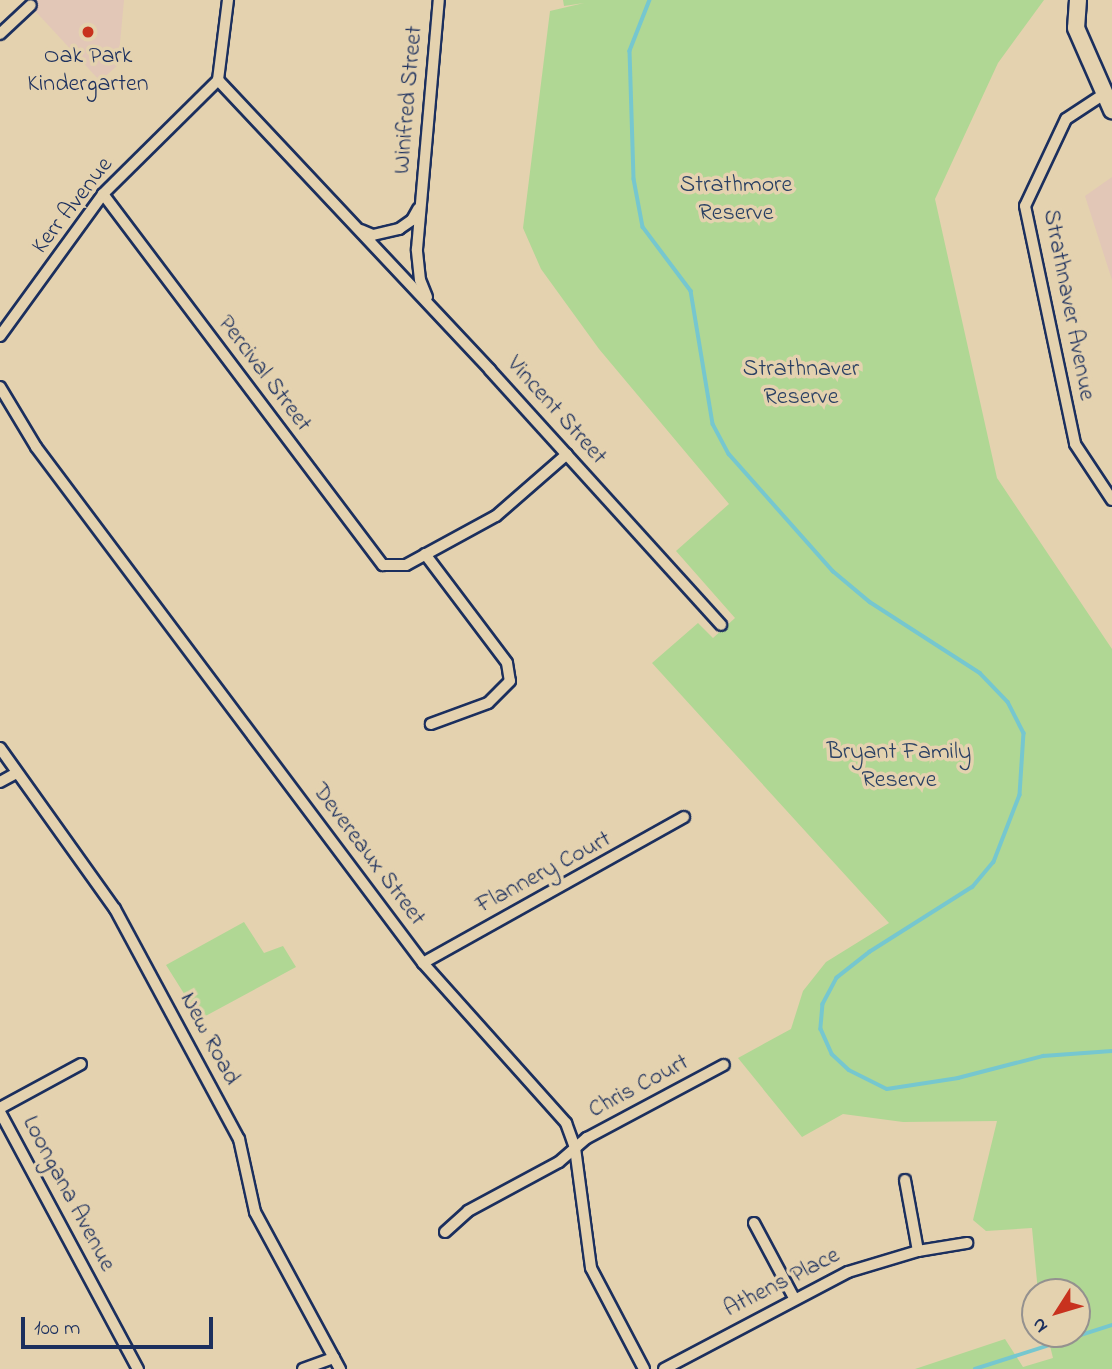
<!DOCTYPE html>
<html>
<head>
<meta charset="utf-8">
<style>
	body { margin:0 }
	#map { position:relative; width:1112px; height:1369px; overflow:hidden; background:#e4d2af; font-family:"Indie Flower",sans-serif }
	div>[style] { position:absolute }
	.built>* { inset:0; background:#e2c7b7 }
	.green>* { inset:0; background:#b0d794 }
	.stream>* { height:3.5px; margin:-1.75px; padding:0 1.75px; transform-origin:1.75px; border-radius:1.75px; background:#76c7cf }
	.roads { filter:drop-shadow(2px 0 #1b2f5e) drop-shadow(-2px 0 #1b2f5e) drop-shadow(0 2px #1b2f5e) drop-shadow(0 -2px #1b2f5e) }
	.street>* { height:10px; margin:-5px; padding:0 5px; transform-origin:5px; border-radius:5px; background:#e4d2af }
	.secondary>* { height:16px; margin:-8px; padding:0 8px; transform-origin:8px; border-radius:8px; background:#e4d2af }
	.dots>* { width:19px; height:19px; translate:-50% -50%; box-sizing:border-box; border:4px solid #e4d2af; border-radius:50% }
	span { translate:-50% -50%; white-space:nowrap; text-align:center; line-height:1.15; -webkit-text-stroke:7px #e4d2af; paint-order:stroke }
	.poi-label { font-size:24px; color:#1b2f5e }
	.street-label { font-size:24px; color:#1b2f5e }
	.park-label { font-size:24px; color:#2a4063 }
	.north { position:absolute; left:1021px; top:1278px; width:70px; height:70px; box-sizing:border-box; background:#e4d2af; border:2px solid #94918f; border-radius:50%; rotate:233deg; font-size:19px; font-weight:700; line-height:28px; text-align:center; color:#1b2f5e }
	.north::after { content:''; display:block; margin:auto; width:24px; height:32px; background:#c8321e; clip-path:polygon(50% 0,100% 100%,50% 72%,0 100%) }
	.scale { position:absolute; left:21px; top:1317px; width:192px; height:32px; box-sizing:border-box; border:4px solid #1b2f5e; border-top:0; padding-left:9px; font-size:21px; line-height:24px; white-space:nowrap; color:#1b2f5e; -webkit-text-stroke:5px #e4d2af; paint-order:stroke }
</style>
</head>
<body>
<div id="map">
	<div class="built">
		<i style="clip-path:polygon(25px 0,124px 0,118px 65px,100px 81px)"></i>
		<i style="clip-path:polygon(1112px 177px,1112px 280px,1085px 196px)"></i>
	</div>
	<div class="green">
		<i style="clip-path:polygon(563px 0,1044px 0,998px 63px,935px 199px,997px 478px,1112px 649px,1112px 1369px,915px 1369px,1005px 1339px,1023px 1367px,1053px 1358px,1047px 1334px,1077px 1334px,1077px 1292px,1038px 1292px,1032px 1228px,986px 1231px,973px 1220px,997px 1121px,903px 1122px,843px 1114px,802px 1137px,738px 1058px,791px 1029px,803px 991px,826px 962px,889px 923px,652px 663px,698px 623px,713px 638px,735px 618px,676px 551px,729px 504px,599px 349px,541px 269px,523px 228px,550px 11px,584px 3px,564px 6px)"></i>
		<i style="clip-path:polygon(244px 922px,264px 953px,283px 946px,296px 967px,200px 1019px,166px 965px)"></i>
	</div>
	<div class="stream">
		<i style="left:650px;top:0;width:55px;rotate:111.4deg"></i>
		<i style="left:630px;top:51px;width:128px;rotate:88.2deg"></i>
		<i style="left:634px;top:179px;width:49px;rotate:79.4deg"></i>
		<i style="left:643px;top:227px;width:80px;rotate:53.1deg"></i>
		<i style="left:691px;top:291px;width:135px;rotate:80.6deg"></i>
		<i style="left:713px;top:424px;width:34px;rotate:62deg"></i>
		<i style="left:729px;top:454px;width:157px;rotate:48.4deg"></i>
		<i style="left:833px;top:571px;width:48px;rotate:40deg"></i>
		<i style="left:870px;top:602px;width:131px;rotate:32.8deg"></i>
		<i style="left:980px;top:673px;width:40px;rotate:46deg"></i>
		<i style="left:1008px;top:702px;width:35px;rotate:63deg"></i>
		<i style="left:1024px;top:733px;width:62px;rotate:93.7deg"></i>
		<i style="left:1020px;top:795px;width:72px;rotate:111.2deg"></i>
		<i style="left:994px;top:862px;width:33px;rotate:130deg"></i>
		<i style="left:973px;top:887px;width:122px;rotate:147.7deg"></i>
		<i style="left:870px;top:952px;width:42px;rotate:141.8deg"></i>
		<i style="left:837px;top:978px;width:30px;rotate:118deg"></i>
		<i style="left:823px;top:1004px;width:25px;rotate:95deg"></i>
		<i style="left:821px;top:1029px;width:27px;rotate:66deg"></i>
		<i style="left:832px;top:1054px;width:23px;rotate:43deg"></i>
		<i style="left:849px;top:1070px;width:42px;rotate:26.6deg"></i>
		<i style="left:887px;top:1089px;width:72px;rotate:-8.8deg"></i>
		<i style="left:958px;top:1078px;width:88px;rotate:-14.5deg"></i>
		<i style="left:1043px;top:1056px;width:69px;rotate:-4.1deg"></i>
		<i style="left:975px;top:1369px;width:144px;rotate:-17.8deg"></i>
	</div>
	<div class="roads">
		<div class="street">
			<i style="left:0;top:34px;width:42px;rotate:-43.1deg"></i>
			<i style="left:218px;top:80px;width:398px;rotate:46.8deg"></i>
			<i style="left:490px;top:370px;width:344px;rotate:47.8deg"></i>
			<i style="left:1104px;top:94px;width:45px;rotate:146.7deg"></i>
			<i style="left:1066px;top:119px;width:96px;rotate:115.2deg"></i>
			<i style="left:1025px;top:206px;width:243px;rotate:78.1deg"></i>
			<i style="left:1075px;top:444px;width:67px;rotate:56.5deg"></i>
			<i style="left:103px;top:194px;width:465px;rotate:53deg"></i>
			<i style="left:383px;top:565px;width:23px"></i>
			<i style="left:406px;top:565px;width:102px;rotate:-28.6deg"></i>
			<i style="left:496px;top:516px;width:94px;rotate:-41.1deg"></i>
			<i style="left:361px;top:230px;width:13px;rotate:23deg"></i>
			<i style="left:373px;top:235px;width:27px;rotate:-13deg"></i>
			<i style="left:399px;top:229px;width:16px;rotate:-35deg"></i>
			<i style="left:412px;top:220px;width:13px;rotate:-61deg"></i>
			<i style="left:427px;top:297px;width:18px;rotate:-112deg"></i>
			<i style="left:420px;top:280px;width:31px;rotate:-96deg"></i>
			<i style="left:417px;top:249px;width:250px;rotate:-85deg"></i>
			<i style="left:0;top:336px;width:175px;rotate:-54deg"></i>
			<i style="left:103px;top:194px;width:162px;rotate:-44.7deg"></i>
			<i style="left:218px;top:80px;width:81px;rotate:-82.9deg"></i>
			<i style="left:0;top:387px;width:70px;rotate:59deg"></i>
			<i style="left:36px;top:447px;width:645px;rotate:53.13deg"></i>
			<i style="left:423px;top:963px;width:215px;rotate:48.2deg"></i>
			<i style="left:566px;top:1123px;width:27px;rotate:70deg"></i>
			<i style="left:575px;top:1148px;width:121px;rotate:82.4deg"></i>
			<i style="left:591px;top:1268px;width:114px;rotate:62.3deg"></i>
			<i style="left:425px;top:554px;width:136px;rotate:53deg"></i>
			<i style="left:507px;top:663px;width:18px;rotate:81deg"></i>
			<i style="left:510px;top:681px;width:31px;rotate:135deg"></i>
			<i style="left:488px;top:703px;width:61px;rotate:159.8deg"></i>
			<i style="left:0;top:748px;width:198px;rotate:54.5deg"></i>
			<i style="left:115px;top:909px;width:261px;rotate:61.7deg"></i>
			<i style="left:239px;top:1139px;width:75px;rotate:77.6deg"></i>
			<i style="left:255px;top:1212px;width:179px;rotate:61.6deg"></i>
			<i style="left:0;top:782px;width:18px;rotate:-29deg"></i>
			<i style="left:423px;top:963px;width:299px;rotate:-29.2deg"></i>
			<i style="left:0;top:1108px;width:92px;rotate:-28.5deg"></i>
			<i style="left:0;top:1112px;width:292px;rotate:61.8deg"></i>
			<i style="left:905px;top:1180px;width:72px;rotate:79.6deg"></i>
			<i style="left:754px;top:1223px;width:85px;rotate:61.9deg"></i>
			<i style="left:445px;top:1232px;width:31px;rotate:-42deg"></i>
			<i style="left:468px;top:1211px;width:103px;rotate:-28.3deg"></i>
			<i style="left:559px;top:1162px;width:37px;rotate:-41deg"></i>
			<i style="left:587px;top:1138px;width:155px;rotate:-28.1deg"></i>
			<i style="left:303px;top:1369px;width:33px;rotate:-20deg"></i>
			<i style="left:664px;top:1369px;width:208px;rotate:-27.8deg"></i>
			<i style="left:848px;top:1272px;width:73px;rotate:-16.7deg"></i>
			<i style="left:918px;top:1251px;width:50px;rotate:-9.3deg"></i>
		</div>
		<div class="secondary">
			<i style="left:1078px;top:0;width:28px;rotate:94deg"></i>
			<i style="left:1076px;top:28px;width:90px;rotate:66.3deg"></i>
		</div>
	</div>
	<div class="dots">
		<i style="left:88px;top:32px;background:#c8321e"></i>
	</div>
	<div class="poi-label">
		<span style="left:88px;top:71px">Oak Park<br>Kindergarten</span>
	</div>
	<div class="street-label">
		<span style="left:409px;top:100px;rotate:-85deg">Winifred Street</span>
		<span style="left:73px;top:206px;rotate:-52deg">Kerr Avenue</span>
		<span style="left:1068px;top:305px;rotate:79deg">Strathnaver Avenue</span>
		<span style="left:264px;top:374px;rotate:53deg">Percival Street</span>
		<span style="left:556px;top:411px;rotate:48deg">Vincent Street</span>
		<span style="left:368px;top:855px;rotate:53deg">Devereaux Street</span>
		<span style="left:544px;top:873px;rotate:-28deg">Flannery Court</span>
		<span style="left:209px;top:1039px;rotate:62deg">New Road</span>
		<span style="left:639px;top:1087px;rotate:-28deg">Chris Court</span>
		<span style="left:68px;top:1194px;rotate:62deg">Loongana Avenue</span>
		<span style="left:782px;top:1283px;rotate:-27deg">Athens Place</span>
	</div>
	<div class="park-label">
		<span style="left:736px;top:200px">Strathmore<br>Reserve</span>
		<span style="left:801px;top:384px">Strathnaver<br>Reserve</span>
		<span style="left:899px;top:767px">Bryant Family<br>Reserve</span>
	</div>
	<div class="north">N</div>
	<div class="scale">100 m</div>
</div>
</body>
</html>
